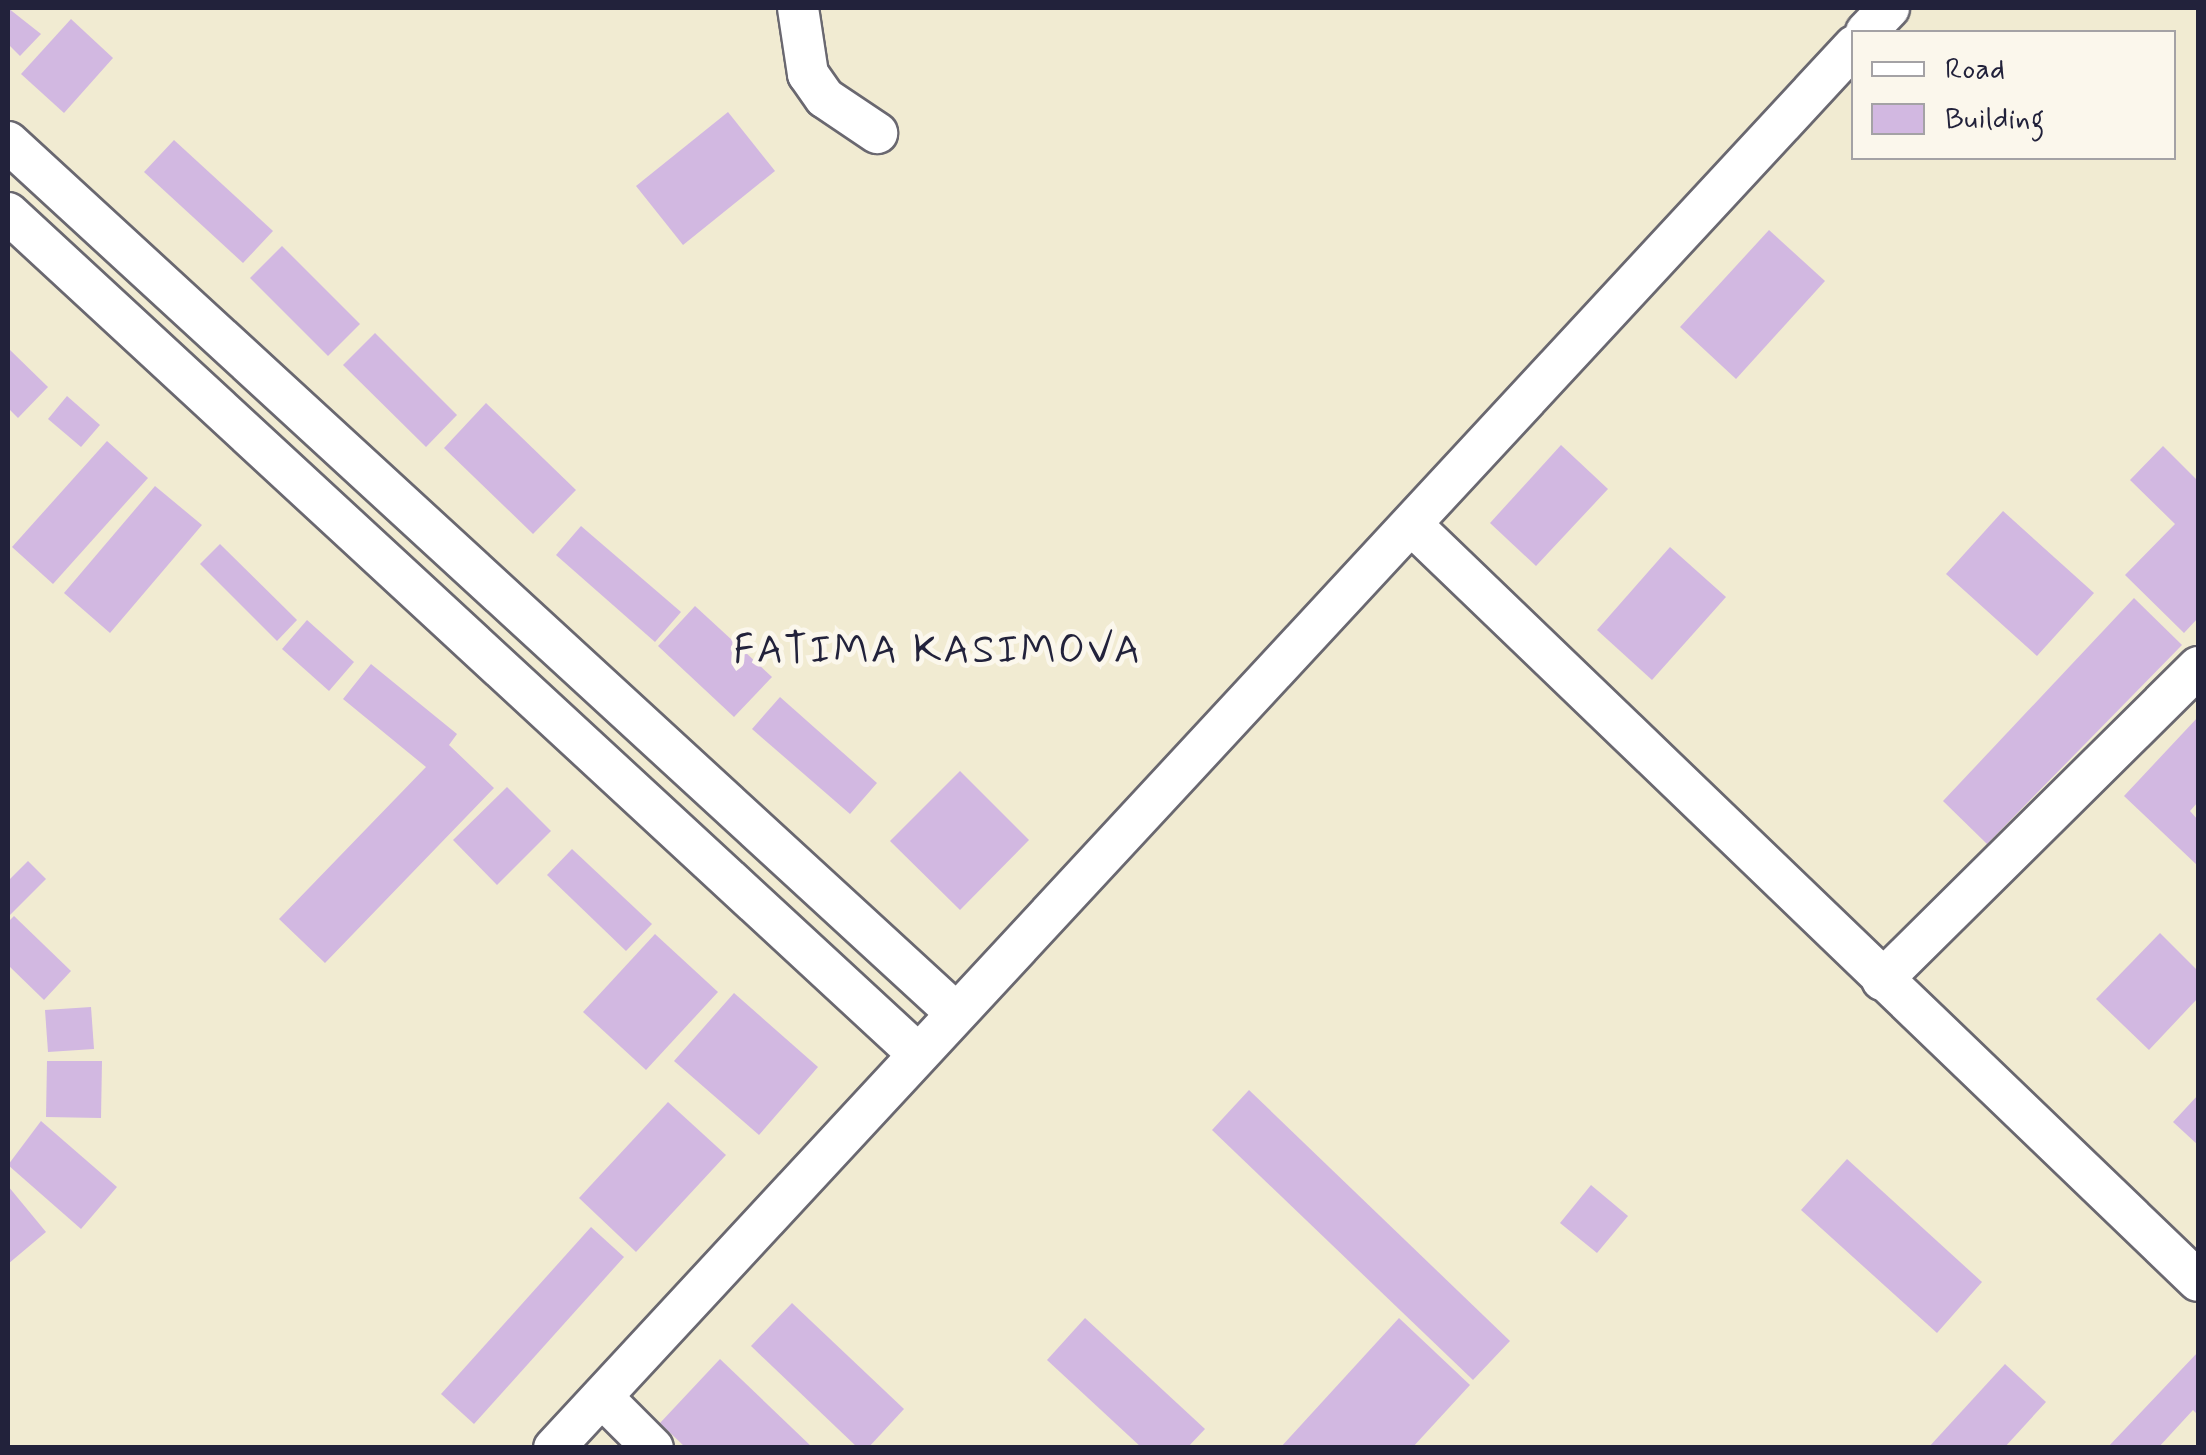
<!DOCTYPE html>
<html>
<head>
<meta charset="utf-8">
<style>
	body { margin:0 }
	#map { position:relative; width:2206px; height:1455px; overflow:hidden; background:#f1ebd2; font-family:Mynerve,sans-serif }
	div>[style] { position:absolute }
	.building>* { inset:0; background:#d2b8e1 }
	.roads { filter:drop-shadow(2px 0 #6a6870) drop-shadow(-2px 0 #6a6870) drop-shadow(0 2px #6a6870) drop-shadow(0 -2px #6a6870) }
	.minor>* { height:40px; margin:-20px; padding:0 20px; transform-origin:20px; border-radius:20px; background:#fff }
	span { translate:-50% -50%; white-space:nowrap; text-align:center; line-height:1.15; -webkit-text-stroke:10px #fbf7ec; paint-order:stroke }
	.quarter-label { font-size:40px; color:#22223b; letter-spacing:2.5px }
	.frame { position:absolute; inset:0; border:10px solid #22223b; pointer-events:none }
	.legend { position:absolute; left:1851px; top:30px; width:325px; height:130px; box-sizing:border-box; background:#fbf7ec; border:2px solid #a4a2a5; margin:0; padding:12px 18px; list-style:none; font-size:30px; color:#22223b }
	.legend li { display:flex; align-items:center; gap:20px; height:50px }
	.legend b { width:50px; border:2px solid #a4a2a5 }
</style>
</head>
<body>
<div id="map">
	<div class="building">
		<i style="clip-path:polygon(8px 8px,41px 34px,20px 56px,8px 44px)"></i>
		<i style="clip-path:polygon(71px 19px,113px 58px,64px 113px,21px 74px)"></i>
		<i style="clip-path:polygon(728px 112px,775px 171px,683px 245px,636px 186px)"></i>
		<i style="clip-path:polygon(174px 140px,273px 231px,243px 263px,144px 172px)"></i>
		<i style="clip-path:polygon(1769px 230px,1825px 281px,1736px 379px,1680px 327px)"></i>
		<i style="clip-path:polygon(282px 246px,360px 324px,328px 356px,250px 278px)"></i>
		<i style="clip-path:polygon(375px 333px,457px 415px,426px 447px,343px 365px)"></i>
		<i style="clip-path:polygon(8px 348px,48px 387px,18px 418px,8px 408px)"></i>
		<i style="clip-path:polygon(67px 396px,100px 425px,81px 447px,48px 419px)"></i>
		<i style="clip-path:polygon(486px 403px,576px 490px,533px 534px,444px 448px)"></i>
		<i style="clip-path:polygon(107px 441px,148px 478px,53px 584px,12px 547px)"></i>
		<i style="clip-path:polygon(1561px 445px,1608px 489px,1536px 566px,1490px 523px)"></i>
		<i style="clip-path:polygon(2163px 446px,2198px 481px,2198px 618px,2184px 633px,2125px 575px,2175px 524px,2130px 480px)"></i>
		<i style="clip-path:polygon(155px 486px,202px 525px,110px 633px,64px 593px)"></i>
		<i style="clip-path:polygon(2003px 511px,2094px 593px,2037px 656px,1946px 574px)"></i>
		<i style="clip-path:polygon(581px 526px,681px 612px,655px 642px,556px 555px)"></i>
		<i style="clip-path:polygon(220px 544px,297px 620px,277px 641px,200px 564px)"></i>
		<i style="clip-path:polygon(1670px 547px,1726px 597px,1652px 680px,1597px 630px)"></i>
		<i style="clip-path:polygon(2134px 598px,2182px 645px,1987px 844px,1943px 801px)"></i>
		<i style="clip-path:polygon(695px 606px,772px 677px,734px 717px,658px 646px)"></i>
		<i style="clip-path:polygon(307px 620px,354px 662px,329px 691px,282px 649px)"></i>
		<i style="clip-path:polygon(371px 664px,457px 734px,449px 745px,494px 788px,325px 963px,279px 919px,426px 767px,343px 699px)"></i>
		<i style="clip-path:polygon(780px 697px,877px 783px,850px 814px,752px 729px)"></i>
		<i style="clip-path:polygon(2198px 717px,2198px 802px,2190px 811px,2198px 820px,2198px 866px,2124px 796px)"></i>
		<i style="clip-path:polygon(960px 771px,1029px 840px,960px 910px,890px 841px)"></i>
		<i style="clip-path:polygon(507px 787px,551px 831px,497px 885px,453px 840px)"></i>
		<i style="clip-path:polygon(572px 849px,652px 924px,626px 951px,547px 875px)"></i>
		<i style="clip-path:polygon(28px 861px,46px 879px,8px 917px,8px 881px)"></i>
		<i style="clip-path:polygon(14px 916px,71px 971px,44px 1000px,8px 965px,8px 922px)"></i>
		<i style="clip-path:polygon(2160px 933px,2198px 971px,2198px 998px,2149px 1050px,2096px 999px)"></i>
		<i style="clip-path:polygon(655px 934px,718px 992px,646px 1070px,583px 1012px)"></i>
		<i style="clip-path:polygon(734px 993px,818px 1067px,759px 1135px,674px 1061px)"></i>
		<i style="clip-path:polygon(91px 1007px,94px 1049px,48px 1052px,45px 1010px)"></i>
		<i style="clip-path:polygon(47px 1061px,102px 1061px,101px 1118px,46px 1117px)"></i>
		<i style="clip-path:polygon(1249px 1090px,1510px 1341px,1473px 1380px,1212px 1130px)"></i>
		<i style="clip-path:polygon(2198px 1095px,2198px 1145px,2173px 1122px)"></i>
		<i style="clip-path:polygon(668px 1102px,726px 1155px,636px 1252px,579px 1198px)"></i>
		<i style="clip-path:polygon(41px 1121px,117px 1187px,81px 1229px,8px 1165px)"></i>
		<i style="clip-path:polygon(1847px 1159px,1982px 1282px,1937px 1333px,1801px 1210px)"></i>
		<i style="clip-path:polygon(1591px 1185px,1628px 1216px,1597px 1253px,1560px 1223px)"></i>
		<i style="clip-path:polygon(8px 1186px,46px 1232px,8px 1264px)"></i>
		<i style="clip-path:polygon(591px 1227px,624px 1257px,474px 1424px,441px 1394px)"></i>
		<i style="clip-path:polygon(792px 1303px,904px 1409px,868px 1448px,858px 1448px,751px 1346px)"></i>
		<i style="clip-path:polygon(1085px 1318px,1205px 1429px,1187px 1448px,1142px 1448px,1047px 1360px)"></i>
		<i style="clip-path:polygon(1399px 1318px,1470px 1385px,1412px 1448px,1280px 1448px)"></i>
		<i style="clip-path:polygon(2198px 1352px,2198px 1415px,2193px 1410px,2158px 1448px,2107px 1448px)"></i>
		<i style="clip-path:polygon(720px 1359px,813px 1448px,686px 1448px,660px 1423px)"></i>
		<i style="clip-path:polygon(2005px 1364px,2046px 1402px,2004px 1448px,1928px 1448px)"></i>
	</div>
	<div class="roads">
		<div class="minor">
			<i style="left:798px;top:8px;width:67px;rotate:81.4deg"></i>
			<i style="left:808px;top:74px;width:29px;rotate:55deg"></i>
			<i style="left:825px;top:98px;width:63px;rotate:33.9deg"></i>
			<i style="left:1866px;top:32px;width:33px;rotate:-46deg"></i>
			<i style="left:8px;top:142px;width:1287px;rotate:42.58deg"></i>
			<i style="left:8px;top:213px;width:1238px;rotate:42.74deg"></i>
			<i style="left:1413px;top:526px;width:1089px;rotate:43.88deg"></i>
			<i style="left:1882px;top:980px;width:445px;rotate:-44.7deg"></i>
			<i style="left:602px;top:1397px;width:72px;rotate:45deg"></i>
			<i style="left:554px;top:1448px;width:1912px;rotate:-47.16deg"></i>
		</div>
	</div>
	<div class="quarter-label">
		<span style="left:938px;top:651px">FATIMA KASIMOVA</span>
	</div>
	<div class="frame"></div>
	<ul class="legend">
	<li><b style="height:12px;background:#fff"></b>Road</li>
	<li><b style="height:28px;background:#d2b8e1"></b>Building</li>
	</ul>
</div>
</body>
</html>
